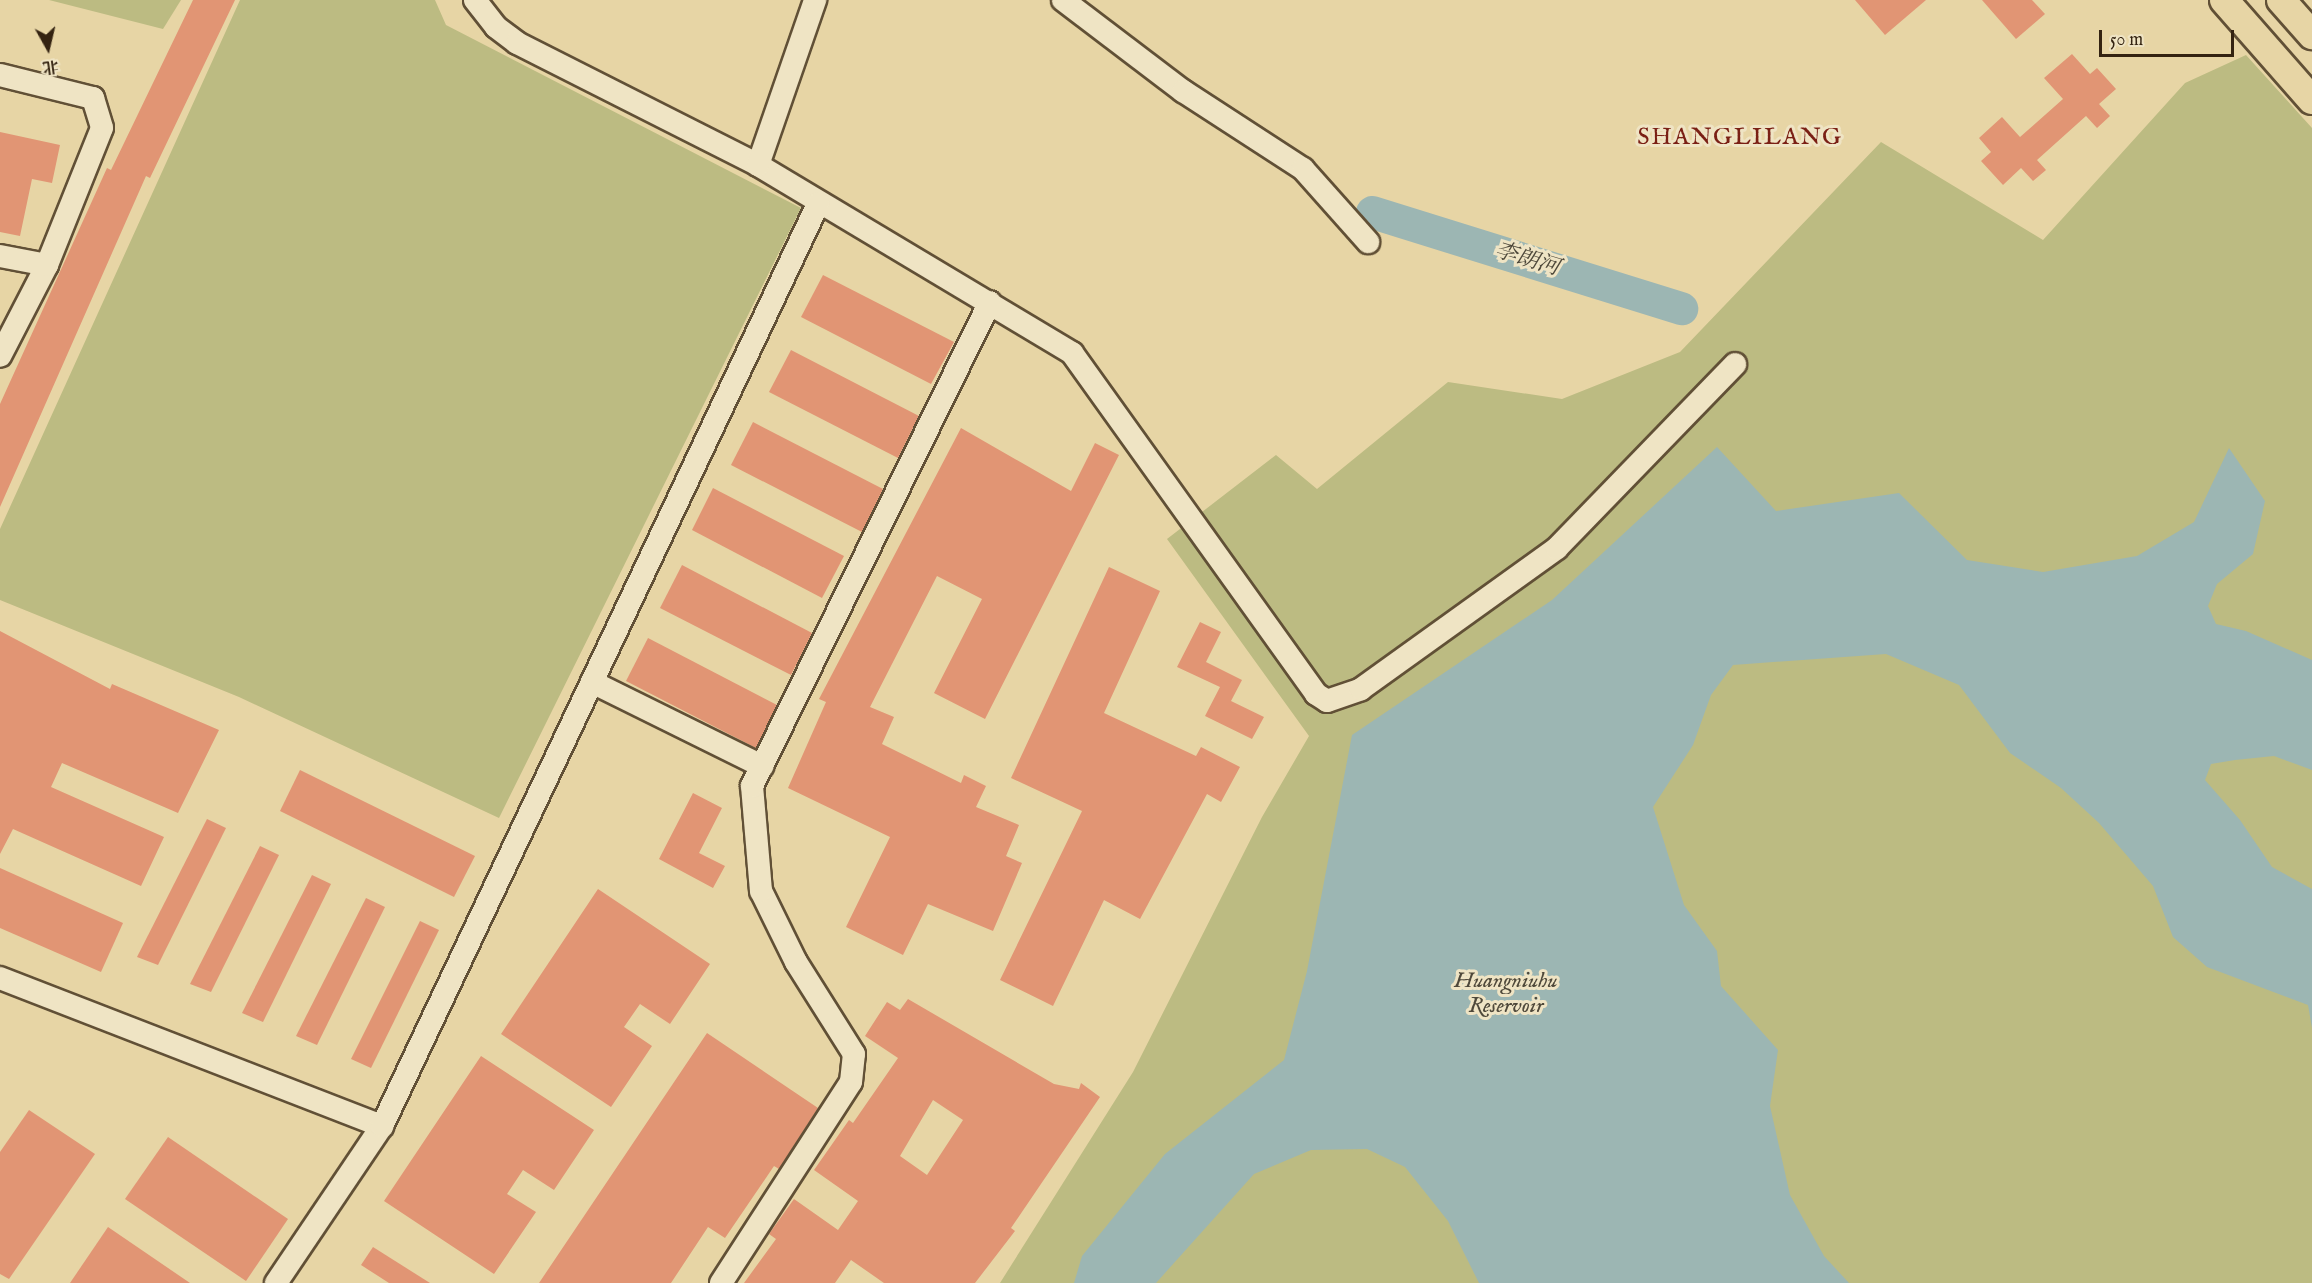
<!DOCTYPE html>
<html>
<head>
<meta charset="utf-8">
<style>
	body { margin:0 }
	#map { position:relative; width:2312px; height:1283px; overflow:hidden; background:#e7d5a5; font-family:"IM FELL English","Noto Serif SC",serif }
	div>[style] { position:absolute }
	.green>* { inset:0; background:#bcbb82 }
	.water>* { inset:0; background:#9cb6b3 }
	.river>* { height:33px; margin:-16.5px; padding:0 16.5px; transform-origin:16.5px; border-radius:16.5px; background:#9cb6b3 }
	.building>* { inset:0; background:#e19574 }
	.roads { filter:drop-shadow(2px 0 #615036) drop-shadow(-2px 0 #615036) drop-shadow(0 2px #615036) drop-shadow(0 -2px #615036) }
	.minor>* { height:22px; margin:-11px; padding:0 11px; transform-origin:11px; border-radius:11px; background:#efe4c4 }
	.major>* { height:28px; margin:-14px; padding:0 14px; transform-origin:14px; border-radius:14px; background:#e7d5a5 }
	span { translate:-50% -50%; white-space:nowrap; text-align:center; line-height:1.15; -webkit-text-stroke:6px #efe4c4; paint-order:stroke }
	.water-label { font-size:22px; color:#4e483a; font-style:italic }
	.quarter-label { font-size:24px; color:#7a1f14; letter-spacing:1.5px }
	.north { position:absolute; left:18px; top:18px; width:60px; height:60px; -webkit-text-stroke:4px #efe4c4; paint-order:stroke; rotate:172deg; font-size:16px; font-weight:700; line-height:24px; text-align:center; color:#342311 }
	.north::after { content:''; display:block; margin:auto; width:21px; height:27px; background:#342311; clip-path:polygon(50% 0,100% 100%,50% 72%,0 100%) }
	.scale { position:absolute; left:2099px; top:30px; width:135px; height:27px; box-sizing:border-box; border:3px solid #342311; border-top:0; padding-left:8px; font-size:18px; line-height:21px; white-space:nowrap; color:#342311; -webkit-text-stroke:4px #efe4c4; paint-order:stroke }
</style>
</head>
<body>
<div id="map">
	<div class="green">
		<i style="clip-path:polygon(49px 0,181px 0,163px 29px)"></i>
		<i style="clip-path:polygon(240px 0,435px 0,446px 25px,801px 208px,499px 818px,239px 697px,0 600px,0 529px)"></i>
		<i style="clip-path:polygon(2246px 55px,2312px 128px,2312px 1283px,1000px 1283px,1133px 1072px,1262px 817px,1309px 736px,1167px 539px,1276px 455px,1317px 489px,1448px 382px,1562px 399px,1680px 352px,1881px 142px,2043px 240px,2185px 83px)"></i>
	</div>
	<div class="water">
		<i style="clip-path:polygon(1717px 447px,1776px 511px,1899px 493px,1967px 560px,2043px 572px,2137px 556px,2194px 522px,2229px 448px,2265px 501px,2253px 554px,2217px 584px,2208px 606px,2216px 624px,2246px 631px,2312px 660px,2312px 770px,2274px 756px,2235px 760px,2211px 764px,2205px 780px,2240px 820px,2272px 867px,2312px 889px,2312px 1028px,2308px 1005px,2207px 967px,2173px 937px,2153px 886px,2099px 823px,2061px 788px,2010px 753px,1959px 685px,1886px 654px,1733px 665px,1711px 695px,1693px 745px,1653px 807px,1684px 905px,1717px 951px,1721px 986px,1778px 1050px,1770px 1106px,1790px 1195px,1824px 1256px,1849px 1283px,1479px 1283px,1448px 1221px,1405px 1167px,1367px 1149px,1311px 1150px,1254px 1174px,1156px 1283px,1074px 1283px,1082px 1256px,1165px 1154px,1284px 1060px,1307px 971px,1352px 735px,1552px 600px)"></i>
	</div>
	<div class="river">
		<i style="left:1372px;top:212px;width:324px;rotate:17.3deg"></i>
	</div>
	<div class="building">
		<i style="clip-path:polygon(193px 0,235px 0,150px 178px,146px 176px,0 507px,0 404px,107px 168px,111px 170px)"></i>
		<i style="clip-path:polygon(1855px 0,1926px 0,1885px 35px)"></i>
		<i style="clip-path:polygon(1982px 0,2032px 0,2045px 14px,2016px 39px)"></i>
		<i style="clip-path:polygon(2072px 54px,2090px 74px,2097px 68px,2116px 89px,2099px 104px,2110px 116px,2097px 128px,2086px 116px,2037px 160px,2046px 170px,2033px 181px,2021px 168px,2003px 185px,1981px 161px,1991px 152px,1979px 138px,2002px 117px,2020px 137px,2063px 99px,2044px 78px)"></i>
		<i style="clip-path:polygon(0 132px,60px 145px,52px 183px,32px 179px,20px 236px,0 232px)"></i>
		<i style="clip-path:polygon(823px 275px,954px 342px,931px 384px,801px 317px)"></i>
		<i style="clip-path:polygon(791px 350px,919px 416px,898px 458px,769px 392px)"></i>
		<i style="clip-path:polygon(753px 422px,883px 489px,862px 532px,731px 465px)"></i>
		<i style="clip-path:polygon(961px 428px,1071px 491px,1095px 443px,1119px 455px,985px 719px,934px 693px,982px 599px,937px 576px,870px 707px,894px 717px,882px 744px,961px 783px,964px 775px,986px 786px,976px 807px,1019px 825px,1006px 856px,1022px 863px,993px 931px,928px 904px,903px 955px,846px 927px,890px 837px,788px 788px,826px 702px,819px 699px)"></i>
		<i style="clip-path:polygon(713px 488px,844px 556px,822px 598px,692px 530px)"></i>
		<i style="clip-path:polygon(682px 565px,812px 633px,791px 675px,660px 608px)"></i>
		<i style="clip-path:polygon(1109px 567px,1160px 591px,1104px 713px,1196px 756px,1201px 747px,1240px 767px,1221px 802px,1207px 794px,1140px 919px,1104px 900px,1053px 1006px,1000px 980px,1082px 811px,1011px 778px)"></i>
		<i style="clip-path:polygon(1200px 622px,1221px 632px,1206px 662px,1242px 680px,1231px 701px,1264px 717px,1252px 739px,1205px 716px,1220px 687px,1177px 667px)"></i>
		<i style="clip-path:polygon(0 631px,110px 689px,112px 684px,219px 730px,178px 813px,62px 763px,51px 787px,164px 837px,141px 886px,13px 829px,0 854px)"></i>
		<i style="clip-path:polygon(648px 638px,777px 705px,756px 748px,626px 681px)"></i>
		<i style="clip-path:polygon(300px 770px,475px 856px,454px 897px,280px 811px)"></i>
		<i style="clip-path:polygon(693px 793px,722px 808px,699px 853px,725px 866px,713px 888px,659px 859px)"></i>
		<i style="clip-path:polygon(207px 819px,226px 828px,158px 965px,137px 957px)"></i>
		<i style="clip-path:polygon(260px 846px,279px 855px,211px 992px,190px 984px)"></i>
		<i style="clip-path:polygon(0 868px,123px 923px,101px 972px,0 928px)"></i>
		<i style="clip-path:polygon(312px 875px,331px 884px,263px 1022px,242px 1013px)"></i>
		<i style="clip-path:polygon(598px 889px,710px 964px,670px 1024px,640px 1004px,624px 1027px,652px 1046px,611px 1107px,501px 1034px)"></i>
		<i style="clip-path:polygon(366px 898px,385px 907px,317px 1045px,296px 1036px)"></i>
		<i style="clip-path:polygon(420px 921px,439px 930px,371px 1068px,351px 1059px)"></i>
		<i style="clip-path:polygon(evenodd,908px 999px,1054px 1084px,1079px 1089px,1081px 1083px,1100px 1097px,1011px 1228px,1015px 1231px,975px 1283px,884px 1283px,851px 1260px,835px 1283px,744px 1283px,776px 1239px,769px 1234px,794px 1199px,838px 1230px,858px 1201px,814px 1170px,849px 1120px,853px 1123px,898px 1058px,865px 1036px,887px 1002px,900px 1010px,908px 999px,933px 1100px,963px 1120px,927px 1175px,900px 1156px,933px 1100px)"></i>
		<i style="clip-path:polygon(707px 1033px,818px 1108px,779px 1169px,774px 1166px,725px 1238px,708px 1227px,671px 1283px,539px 1283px)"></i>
		<i style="clip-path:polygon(481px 1056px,594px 1130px,554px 1190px,523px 1170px,507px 1194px,536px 1212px,494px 1274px,384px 1201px)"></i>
		<i style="clip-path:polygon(29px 1110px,95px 1154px,9px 1279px,0 1274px,0 1152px)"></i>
		<i style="clip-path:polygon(168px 1137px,288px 1219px,246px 1281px,125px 1199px)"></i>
		<i style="clip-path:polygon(108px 1227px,190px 1283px,70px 1283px)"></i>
		<i style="clip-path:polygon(373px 1247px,430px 1283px,389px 1283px,361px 1265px)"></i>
	</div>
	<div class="roads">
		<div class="minor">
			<i style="left:475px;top:0;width:34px;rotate:52deg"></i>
			<i style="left:496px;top:27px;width:26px;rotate:37deg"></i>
			<i style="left:517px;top:43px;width:270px;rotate:26.8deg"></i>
			<i style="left:758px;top:165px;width:366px;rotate:30.9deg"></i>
			<i style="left:1072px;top:353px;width:419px;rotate:54.4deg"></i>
			<i style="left:1316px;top:694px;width:13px;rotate:32deg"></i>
			<i style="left:1327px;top:701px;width:36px;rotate:-19deg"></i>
			<i style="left:1361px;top:689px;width:241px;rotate:-35.7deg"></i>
			<i style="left:1557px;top:548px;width:256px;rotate:-45.9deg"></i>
			<i style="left:1063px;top:0;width:151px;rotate:37.2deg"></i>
			<i style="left:1183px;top:91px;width:143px;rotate:33deg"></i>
			<i style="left:1303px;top:169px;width:98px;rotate:48.3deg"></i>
			<i style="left:0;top:75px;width:96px;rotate:13.9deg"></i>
			<i style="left:93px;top:98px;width:31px;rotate:73deg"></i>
			<i style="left:102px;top:128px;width:148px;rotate:111.9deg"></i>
			<i style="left:47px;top:265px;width:102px;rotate:117.3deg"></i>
			<i style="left:758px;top:165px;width:175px;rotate:-70.9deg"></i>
			<i style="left:0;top:256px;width:48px;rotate:10.8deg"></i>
			<i style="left:592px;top:682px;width:190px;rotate:26.3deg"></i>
			<i style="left:0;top:978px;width:410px;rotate:21.2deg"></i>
			<i style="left:276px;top:1283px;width:189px;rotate:-56deg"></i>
			<i style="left:382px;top:1126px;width:1020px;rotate:-64.69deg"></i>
			<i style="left:721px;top:1283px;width:239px;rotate:-57.1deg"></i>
			<i style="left:851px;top:1082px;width:28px;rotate:-84deg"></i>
			<i style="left:854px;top:1054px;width:109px;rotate:-122.2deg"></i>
			<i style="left:796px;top:962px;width:79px;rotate:-116.2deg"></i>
			<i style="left:761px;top:891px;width:105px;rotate:-94.9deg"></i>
			<i style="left:752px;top:786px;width:539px;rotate:-63.82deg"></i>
		</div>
		<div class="major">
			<i style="left:2224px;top:0;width:133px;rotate:48.7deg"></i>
			<i style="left:2281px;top:0;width:47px;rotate:48.5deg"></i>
		</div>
	</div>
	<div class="water-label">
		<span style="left:1527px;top:260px;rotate:17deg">李朗河</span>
		<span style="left:1506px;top:994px">Huangniuhu<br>Reservoir</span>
	</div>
	<div class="quarter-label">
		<span style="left:1740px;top:138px">SHANGLILANG</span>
	</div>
	<div class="north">北</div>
	<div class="scale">50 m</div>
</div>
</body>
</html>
